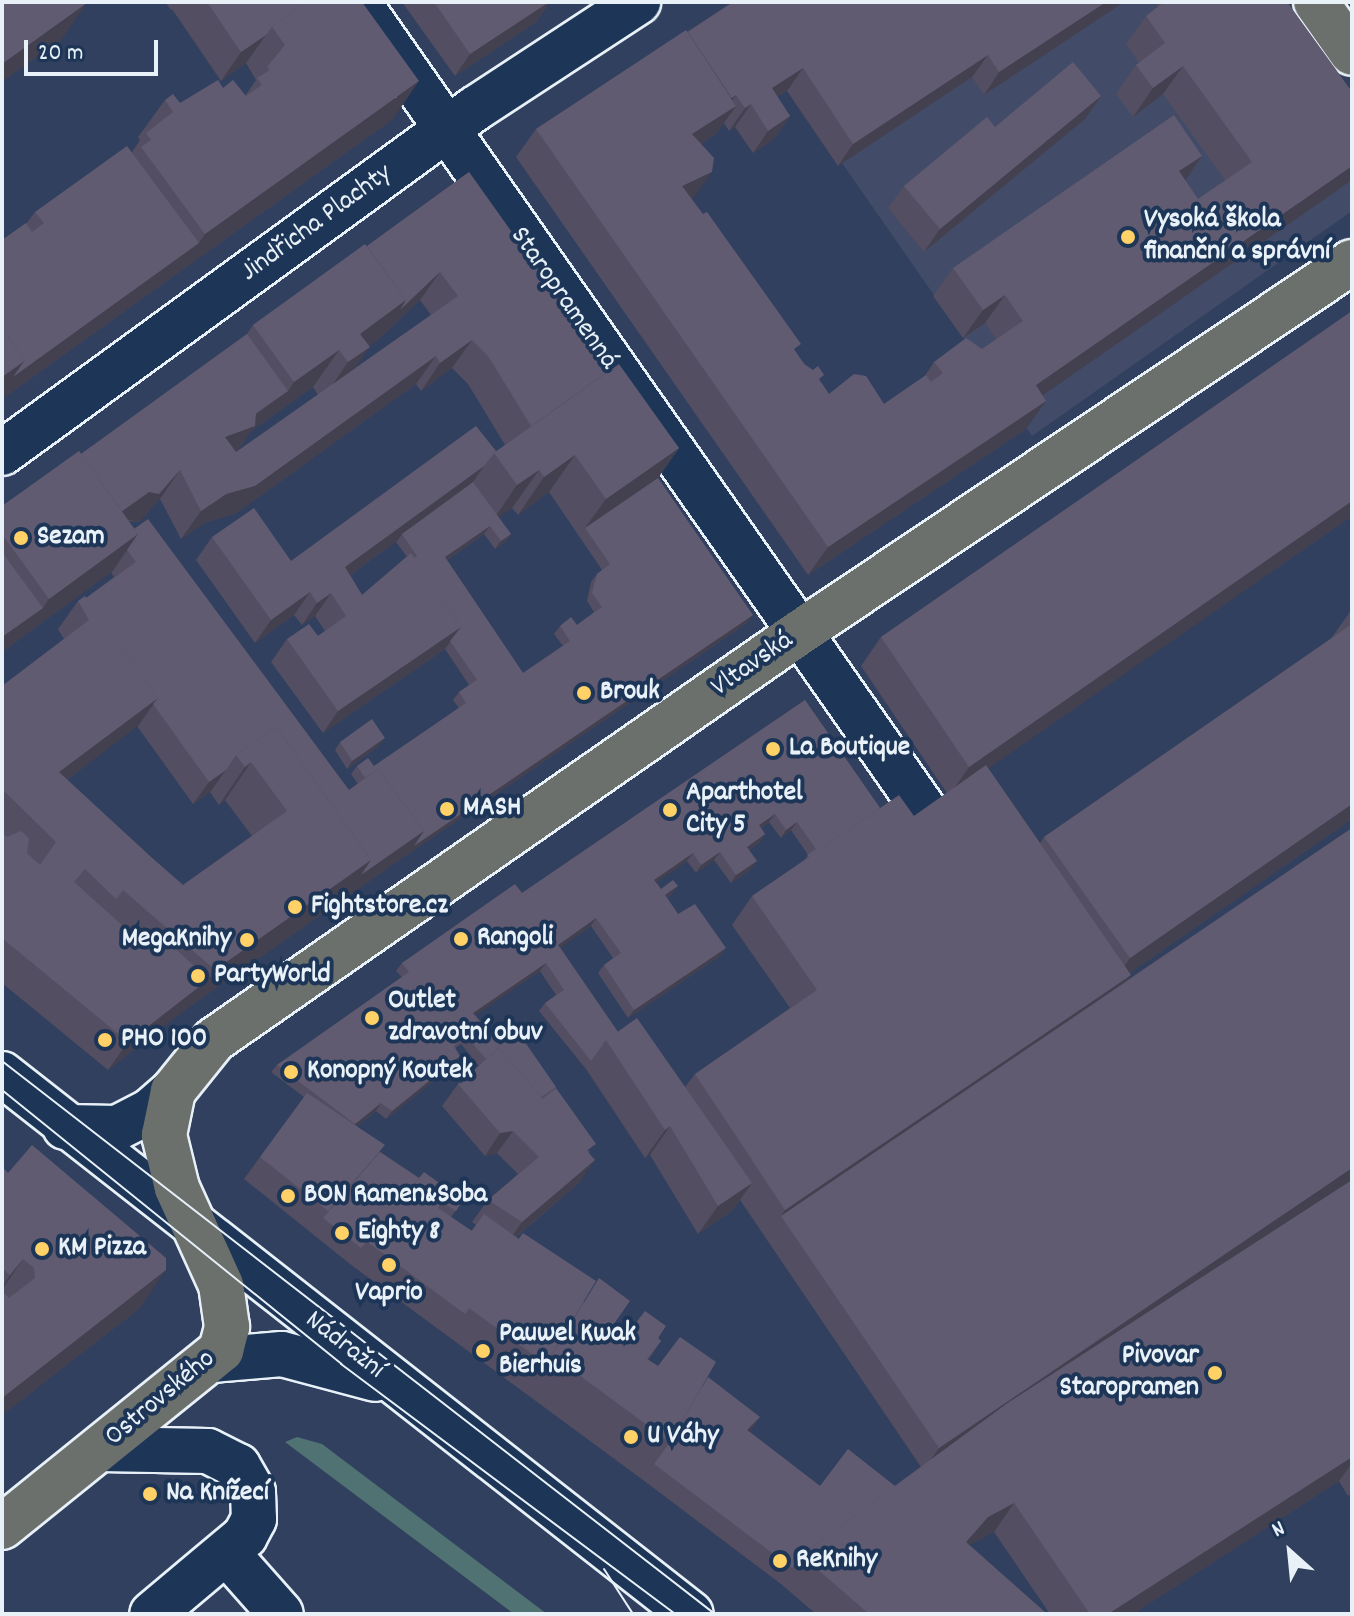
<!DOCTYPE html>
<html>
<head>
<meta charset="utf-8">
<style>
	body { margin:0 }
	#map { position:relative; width:1354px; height:1616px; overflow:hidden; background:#31405f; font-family:Dekko,sans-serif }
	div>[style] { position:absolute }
	.built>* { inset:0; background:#424b67 }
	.green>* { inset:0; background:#507272 }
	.roads { filter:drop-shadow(2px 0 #e8f1f8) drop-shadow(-2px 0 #e8f1f8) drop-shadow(0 2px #e8f1f8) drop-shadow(0 -2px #e8f1f8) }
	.minor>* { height:44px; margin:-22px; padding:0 22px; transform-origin:22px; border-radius:22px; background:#1d3557 }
	.major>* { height:44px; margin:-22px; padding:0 22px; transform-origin:22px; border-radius:22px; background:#6b706d }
	.tram>* { height:2px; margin:-1px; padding:0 1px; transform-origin:1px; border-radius:1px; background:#e8f1f8 }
	.wall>* { inset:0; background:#534e61 }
	.shaded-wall>* { inset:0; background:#43404f }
	.building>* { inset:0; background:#605b71 }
	.dots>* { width:22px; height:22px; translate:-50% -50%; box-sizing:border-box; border:4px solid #1d3557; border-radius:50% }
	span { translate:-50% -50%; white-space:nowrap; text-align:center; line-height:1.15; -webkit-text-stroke:8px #1d3557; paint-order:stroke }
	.poi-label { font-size:28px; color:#e8f1f8; font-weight:700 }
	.left { translate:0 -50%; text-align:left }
	.right { translate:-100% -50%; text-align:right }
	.street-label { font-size:28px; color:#e8f1f8 }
	.frame { position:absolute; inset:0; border:4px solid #e8f1f8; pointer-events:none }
	.north { position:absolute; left:1250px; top:1512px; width:80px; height:80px; -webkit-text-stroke:6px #1d3557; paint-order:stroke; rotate:333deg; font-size:22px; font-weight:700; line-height:32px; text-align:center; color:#e8f1f8 }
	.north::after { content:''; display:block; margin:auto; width:28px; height:36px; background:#e8f1f8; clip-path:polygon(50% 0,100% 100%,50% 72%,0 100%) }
	.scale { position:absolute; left:24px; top:40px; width:134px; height:36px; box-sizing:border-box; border:4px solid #e8f1f8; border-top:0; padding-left:10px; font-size:24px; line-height:28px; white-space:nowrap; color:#e8f1f8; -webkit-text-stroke:6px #1d3557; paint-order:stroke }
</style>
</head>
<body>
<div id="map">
	<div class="built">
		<i style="clip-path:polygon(730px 2px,1153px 2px,1162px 15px,1352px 118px,1352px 211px,1032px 436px)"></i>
	</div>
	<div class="green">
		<i style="clip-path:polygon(297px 1437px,322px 1444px,547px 1614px,514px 1614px,285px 1442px)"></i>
	</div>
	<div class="roads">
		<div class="minor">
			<i style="left:358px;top:2px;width:1045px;rotate:54.97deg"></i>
			<i style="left:2px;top:453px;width:586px;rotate:-36.05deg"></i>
			<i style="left:476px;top:108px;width:194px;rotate:-33.2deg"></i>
			<i style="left:2px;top:1074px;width:875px;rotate:38.09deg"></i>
			<i style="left:65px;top:1127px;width:52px;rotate:1.1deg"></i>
			<i style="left:117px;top:1128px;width:37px;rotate:-27deg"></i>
			<i style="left:150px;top:1111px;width:30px;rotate:-41deg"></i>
			<i style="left:213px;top:1360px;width:69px;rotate:-5deg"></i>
			<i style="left:282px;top:1354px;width:96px;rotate:15deg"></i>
			<i style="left:101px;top:1449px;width:107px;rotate:1.1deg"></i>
			<i style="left:208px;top:1451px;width:34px;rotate:27deg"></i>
			<i style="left:238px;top:1466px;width:30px;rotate:60deg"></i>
			<i style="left:253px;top:1492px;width:27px;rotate:88deg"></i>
			<i style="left:254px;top:1519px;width:19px;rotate:118deg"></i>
			<i style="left:245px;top:1536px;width:121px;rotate:140deg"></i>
			<i style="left:227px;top:1553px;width:81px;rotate:48.5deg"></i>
		</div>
		<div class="major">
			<i style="left:1316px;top:2px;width:62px;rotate:54.8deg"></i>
			<i style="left:2px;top:1527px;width:282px;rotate:-38.9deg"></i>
			<i style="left:221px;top:1350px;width:24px;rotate:-75deg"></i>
			<i style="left:227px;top:1327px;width:42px;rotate:-98.1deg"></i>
			<i style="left:221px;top:1285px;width:107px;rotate:-114.4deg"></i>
			<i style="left:177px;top:1188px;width:55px;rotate:-103.8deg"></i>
			<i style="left:164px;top:1135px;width:45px;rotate:-78.4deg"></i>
			<i style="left:173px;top:1091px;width:65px;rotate:-51.2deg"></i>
			<i style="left:214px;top:1040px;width:713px;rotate:-34.83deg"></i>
			<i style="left:799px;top:633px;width:666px;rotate:-33.86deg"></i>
		</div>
	</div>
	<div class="tram">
		<i style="left:2px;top:1061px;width:902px;rotate:37.8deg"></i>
		<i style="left:2px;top:1090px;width:436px;rotate:38.9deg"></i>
		<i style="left:341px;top:1364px;width:417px;rotate:36.8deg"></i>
		<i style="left:604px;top:1569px;width:54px;rotate:57.2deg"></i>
	</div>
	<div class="wall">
		<i style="clip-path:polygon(165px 2px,362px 2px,393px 119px,2px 399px,2px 240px,26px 224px,35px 212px,132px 152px,140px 140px,138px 137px,165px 100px,180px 103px,223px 88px,245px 96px,256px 80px,246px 63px,221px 81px,172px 9px,171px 10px)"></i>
		<i style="clip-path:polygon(402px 2px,550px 2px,536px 22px,455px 76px)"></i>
		<i style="clip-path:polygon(733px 2px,1124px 2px,984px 95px,972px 77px,838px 166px,787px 91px,777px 97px,790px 116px,774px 139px,753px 153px,735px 127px,729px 131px,724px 123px,716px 134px,701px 144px,692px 200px,795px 352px,829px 394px,884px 404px,924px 377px,934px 362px,982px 349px,996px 339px,985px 323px,963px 338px,933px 296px,953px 268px,1202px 156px,1185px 180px,1198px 199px,1225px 180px,1163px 94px,1133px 117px,1116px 94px,1136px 65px,1139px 63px,1126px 44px,1146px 16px,1157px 7px,1154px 2px,1287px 2px,1352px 92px,1352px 180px,1042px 395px,1026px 429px,808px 575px,516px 157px,536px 129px)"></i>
		<i style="clip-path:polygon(1101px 96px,1085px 119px,924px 252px,888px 208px,904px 186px,995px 127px)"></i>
		<i style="clip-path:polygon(evenodd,469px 172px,610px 370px,679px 448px,658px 478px,747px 623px,408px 854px,189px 1007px,108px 1070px,2px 983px,2px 686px,64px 639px,58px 629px,78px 601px,86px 598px,114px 577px,111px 572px,2px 652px,2px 506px,81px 454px,247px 334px,253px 325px,367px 246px,469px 172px,420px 300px,431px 315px,354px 369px,369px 346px,380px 338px,420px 300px,469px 172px,452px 368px,468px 384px,505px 445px,496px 451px,291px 561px,212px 537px,196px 560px,255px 643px,294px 615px,302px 625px,315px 616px,325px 631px,318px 636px,287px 639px,271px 662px,323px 733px,445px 649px,469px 685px,459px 692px,453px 700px,459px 708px,374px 766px,357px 766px,351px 774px,358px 784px,349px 790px,128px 521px,139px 522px,160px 499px,181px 539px,206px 522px,235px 514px,416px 384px,421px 391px,452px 368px,469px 172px,313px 387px,318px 395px,237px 452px,251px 431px,313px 387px,469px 172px,549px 492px,602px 570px,597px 574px,591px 582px,587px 601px,594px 612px,577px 625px,560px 626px,554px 634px,563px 646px,523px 673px,447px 560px,484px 534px,495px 549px,505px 542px,511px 534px,498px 517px,512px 508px,518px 515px,549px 492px,469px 172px,398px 540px,396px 542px,407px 557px,362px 595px,350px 575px,398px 540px,469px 172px,137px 726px,193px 804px,210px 792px,219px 805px,225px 800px,252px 836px,183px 885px,151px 857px,67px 780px,137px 726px)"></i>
		<i style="clip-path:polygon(evenodd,1352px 311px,1352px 516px,988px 768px,1040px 843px,1044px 837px,1330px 640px,1352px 609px,1352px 819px,1130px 973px,1126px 981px,1352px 828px,1352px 1180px,1324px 1198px,1352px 1180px,1352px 1493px,1348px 1496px,1339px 1481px,1133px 1614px,1050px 1614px,994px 1532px,969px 1545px,1047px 1614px,816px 1614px,781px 1584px,643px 1480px,350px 1264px,244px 1179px,304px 1097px,271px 1072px,277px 1065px,402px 977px,396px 971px,402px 963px,522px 893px,805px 700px,880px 808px,914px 816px,947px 793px,861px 666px,881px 637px,1352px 311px,769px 822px,781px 838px,791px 830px,808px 855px,804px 861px,752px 896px,732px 925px,790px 1008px,695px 1074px,685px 1087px,618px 1032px,560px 947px,591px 926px,613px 958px,604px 965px,598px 973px,628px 1018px,720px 956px,678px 914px,667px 898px,672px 894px,661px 889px,656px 882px,687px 861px,696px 873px,714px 860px,731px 883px,751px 869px,749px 850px,760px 842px,765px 834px,761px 828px,769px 822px,1352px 311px,540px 971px,556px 995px,545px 1003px,539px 1011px,586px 1069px,645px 1158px,650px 1155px,698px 1234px,732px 1211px,740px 1200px,921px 1467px,895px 1486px,820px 1486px,750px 1432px,702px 1386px,658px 1366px,648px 1360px,661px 1341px,658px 1338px,617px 1332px,611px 1328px,516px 1237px,579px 1183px,588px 1153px,590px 1152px,553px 1091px,556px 1087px,500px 1045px,475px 1015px,540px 971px,1352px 311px,461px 1044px,479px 1066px,458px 1084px,442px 1106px,485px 1156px,497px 1153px,518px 1174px,488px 1200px,472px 1222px,476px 1225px,471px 1231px,451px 1217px,463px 1200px,419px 1178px,380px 1152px,357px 1126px,376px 1111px,386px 1119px,455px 1064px,455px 1048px,461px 1044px)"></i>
		<i style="clip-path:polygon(340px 742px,379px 746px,347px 769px,335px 750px)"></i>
		<i style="clip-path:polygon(2px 1167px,140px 1308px,2px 1415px)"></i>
	</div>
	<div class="shaded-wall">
		<i style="clip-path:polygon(549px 2px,550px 2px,536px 22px,455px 76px,470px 54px)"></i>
		<i style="clip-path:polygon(1106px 2px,1124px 2px,984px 95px,999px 72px)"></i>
		<i style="clip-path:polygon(87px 3px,61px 40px,2px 82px,2px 64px)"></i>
		<i style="clip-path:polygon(266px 35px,246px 63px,221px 81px,241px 52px)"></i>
		<i style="clip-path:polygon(988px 55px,972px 77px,838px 166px,853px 144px)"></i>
		<i style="clip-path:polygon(1183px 66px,1163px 94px,1133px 117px,1153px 88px)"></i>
		<i style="clip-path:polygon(803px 68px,787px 91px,756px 110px,772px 88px)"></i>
		<i style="clip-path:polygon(419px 81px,393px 119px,2px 399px,2px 377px,199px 243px,205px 234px)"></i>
		<i style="clip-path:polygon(736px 95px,723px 114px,736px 106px,716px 134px,672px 163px,692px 134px,726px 102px)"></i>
		<i style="clip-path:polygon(1101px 96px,1085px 119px,924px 252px,940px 229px)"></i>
		<i style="clip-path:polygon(751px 104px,735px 127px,729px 131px,745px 108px)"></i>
		<i style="clip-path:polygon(790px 116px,774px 139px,753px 153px,768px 131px)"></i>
		<i style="clip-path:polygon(1202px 156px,1182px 185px,1179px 171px)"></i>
		<i style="clip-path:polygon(1352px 166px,1352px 180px,1016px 414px,1036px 385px)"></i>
		<i style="clip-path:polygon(712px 172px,692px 200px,682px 186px)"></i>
		<i style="clip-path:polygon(440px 272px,420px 300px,380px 338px,348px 362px,360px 334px)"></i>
		<i style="clip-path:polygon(1005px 295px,985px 323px,963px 338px,983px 310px)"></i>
		<i style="clip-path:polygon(472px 340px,452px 368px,421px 391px,440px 363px)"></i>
		<i style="clip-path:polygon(370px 347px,344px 384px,322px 400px,348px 362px)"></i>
		<i style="clip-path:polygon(339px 350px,313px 387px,251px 431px,235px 455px,225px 437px,288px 391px,294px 382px)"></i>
		<i style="clip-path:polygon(436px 356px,416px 384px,235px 514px,206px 522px,181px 539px,201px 511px)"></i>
		<i style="clip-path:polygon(1046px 401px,1026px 429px,808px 575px,828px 547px)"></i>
		<i style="clip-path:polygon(679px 448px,652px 486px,585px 528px,579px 536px,606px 499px)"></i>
		<i style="clip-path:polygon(575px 455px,549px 492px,518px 515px,544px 477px)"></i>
		<i style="clip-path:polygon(484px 466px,468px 489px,402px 534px,398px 540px,329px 590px,345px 567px)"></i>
		<i style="clip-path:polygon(180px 470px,160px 499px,139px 522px,129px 520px,93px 546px,113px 518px)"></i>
		<i style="clip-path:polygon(539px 470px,512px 508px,491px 523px,517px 485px)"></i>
		<i style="clip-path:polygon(1352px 501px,1352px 516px,949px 796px,969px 767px)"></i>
		<i style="clip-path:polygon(490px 526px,484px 534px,439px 565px,445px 557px)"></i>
		<i style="clip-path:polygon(138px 534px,112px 572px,2px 652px,2px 637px,43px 608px,49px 599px)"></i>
		<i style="clip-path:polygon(511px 534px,505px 542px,495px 549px,501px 541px)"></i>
		<i style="clip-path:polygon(310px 592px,294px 615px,255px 643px,271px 620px)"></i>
		<i style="clip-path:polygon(331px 593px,315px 616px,302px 625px,317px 603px)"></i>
		<i style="clip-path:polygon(753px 615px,747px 623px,408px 854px,189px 1007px,215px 970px,371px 860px,424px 831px)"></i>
		<i style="clip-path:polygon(461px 627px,445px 649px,323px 733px,338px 711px)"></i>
		<i style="clip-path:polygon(158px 698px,138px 726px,39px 801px,59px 772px)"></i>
		<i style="clip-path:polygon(385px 738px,379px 746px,347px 769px,352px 761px)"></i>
		<i style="clip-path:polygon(251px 762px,225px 800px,219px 805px,245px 767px)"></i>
		<i style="clip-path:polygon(226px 770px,210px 792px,193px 804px,209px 782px)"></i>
		<i style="clip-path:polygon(1352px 804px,1352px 819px,1110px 987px,1130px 958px)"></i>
		<i style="clip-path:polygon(775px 814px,769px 822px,754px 833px,759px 825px)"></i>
		<i style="clip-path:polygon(797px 822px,791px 830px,781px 838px,786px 830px)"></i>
		<i style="clip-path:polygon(765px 834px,760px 842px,741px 855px,747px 847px)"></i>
		<i style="clip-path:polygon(720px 852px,714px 860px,696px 873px,701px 865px)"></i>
		<i style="clip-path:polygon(693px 853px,687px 861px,649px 888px,654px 880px)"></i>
		<i style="clip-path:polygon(757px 861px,751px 869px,731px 883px,736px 875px)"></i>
		<i style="clip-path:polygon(678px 886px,672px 894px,659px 903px,665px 895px)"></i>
		<i style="clip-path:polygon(596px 918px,591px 926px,553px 953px,558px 945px)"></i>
		<i style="clip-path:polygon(726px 948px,720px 956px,628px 1018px,634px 1010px)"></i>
		<i style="clip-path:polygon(546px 963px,540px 971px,467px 1021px,473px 1013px)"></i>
		<i style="clip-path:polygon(1131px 975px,1111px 1003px,781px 1216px,785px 1210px)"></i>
		<i style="clip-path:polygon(209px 979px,189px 1007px,108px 1070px,128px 1042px)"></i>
		<i style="clip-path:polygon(460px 1056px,455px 1064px,386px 1119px,392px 1111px)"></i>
		<i style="clip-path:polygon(381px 1103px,376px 1111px,349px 1132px,355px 1124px)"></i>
		<i style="clip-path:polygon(670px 1126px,650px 1155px,645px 1158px,665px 1130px)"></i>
		<i style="clip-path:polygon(513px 1131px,497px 1153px,485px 1156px,500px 1133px)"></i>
		<i style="clip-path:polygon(595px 1160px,579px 1183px,506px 1245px,522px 1222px)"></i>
		<i style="clip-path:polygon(1352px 1168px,1352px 1180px,923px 1471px,939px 1448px)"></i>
		<i style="clip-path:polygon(752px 1183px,732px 1211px,698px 1234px,718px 1206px)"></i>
		<i style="clip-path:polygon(23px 1259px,2px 1290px,2px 1287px,10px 1275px)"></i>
		<i style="clip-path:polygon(166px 1270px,140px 1308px,2px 1415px,2px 1398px)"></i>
		<i style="clip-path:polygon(760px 1417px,750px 1432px,747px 1430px)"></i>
		<i style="clip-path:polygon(1352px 1457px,1352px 1463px,1339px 1481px,1133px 1614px,1108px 1614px)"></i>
		<i style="clip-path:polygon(1014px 1503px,994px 1532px,968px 1546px,966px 1542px,988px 1517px)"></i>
	</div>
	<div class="building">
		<i style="clip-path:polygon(2px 2px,87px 2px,87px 3px,2px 64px)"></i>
		<i style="clip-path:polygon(207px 2px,307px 2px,272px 27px,266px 35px,241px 52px)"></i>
		<i style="clip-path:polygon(307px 2px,362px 2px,419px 81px,205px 234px,141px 147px,151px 140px,146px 133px,173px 112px,165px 100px,173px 94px,180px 103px,218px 80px,223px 88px,233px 80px,246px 96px,262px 85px,257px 78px,270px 70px,267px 67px,285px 45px,272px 27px)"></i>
		<i style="clip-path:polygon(434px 2px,549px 2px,470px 54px)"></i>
		<i style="clip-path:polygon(733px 2px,1106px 2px,999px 72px,988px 55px,853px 144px,803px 68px,772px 88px,790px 116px,768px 131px,751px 104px,745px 108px,736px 95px,732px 98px,688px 32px)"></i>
		<i style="clip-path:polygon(1164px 2px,1287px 2px,1352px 92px,1352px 166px,1036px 385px,1046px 401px,828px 547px,536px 129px,686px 30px,736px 106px,692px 134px,714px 158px,712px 172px,682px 186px,703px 214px,707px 212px,801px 344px,794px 349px,804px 364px,813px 370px,818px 366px,824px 375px,819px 379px,829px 394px,854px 374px,866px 376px,884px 404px,926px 375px,931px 382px,943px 373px,934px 362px,966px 338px,982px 349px,1023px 321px,1005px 295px,983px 310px,953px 268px,1174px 115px,1202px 156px,1179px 171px,1198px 199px,1252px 162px,1183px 66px,1153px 88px,1136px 65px,1165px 43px,1146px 16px)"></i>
		<i style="clip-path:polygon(1073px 62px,1101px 96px,940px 229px,904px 186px,987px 117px,995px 127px)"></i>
		<i style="clip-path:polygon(127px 146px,199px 243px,13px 377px,25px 360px,2px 328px,2px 240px,26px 223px,32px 232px,44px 223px,35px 212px)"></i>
		<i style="clip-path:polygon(469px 172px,610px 370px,531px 426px,488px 356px,472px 340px,440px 363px,436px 356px,255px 486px,226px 494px,201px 511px,180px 470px,159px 494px,149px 492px,122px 511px,81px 454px,247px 334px,288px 391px,256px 413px,255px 426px,225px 437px,236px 452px,458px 296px,440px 272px,400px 310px,406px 300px,367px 246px)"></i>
		<i style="clip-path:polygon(365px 244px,406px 300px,360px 334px,370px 347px,348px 362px,339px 350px,294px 382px,253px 325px)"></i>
		<i style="clip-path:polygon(1352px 311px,1352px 501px,969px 767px,881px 637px)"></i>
		<i style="clip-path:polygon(2px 328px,25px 360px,2px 377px)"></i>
		<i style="clip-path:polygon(619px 364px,679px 448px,606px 499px,575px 455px,544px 477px,539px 470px,517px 485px,494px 453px)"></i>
		<i style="clip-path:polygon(476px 426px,496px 451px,484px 466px,345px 567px,362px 595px,411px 553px,461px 627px,338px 711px,287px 639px,309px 624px,318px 636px,346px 616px,331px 593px,317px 603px,310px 592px,271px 620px,212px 537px,254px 508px,291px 561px)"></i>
		<i style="clip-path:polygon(79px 451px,138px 534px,49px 599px,2px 534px,2px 506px)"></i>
		<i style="clip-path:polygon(658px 478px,753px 615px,414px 846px,424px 831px,378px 769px,365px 778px,357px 766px,368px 758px,374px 766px,466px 703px,459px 692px,477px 680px,450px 641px,461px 627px,414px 558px,417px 556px,402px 534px,473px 482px,511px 534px,501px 541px,490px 526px,445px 557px,523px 673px,570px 641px,560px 626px,571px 617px,577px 625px,602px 607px,592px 593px,597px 574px,610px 564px,585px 528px)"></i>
		<i style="clip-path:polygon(148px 519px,349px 790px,378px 769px,424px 831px,361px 875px,371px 860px,276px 727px,236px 755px,226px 770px,209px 782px,153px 704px,158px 698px,86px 598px,136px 562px,127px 550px,138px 534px,134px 529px)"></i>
		<i style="clip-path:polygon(2px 552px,43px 608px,2px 637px)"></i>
		<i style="clip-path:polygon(85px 596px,158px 698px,59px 772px,151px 857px,116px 899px,85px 869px,74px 882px,151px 951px,162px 937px,209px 979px,128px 1042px,2px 938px,2px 833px,7px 837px,21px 831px,29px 838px,27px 853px,40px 865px,56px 842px,2px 789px,2px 686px,89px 620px,78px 601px)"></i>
		<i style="clip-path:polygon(1352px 609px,1352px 804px,1130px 958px,1044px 837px,1352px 624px,1350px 611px)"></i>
		<i style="clip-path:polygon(805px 700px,880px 808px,809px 857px,807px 855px,816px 849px,797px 822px,786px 830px,775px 814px,759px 825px,765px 834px,747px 847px,757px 861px,736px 875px,720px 852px,701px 865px,693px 853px,654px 880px,661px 889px,673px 880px,678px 886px,665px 895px,678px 914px,695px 904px,726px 948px,634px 1010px,604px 965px,621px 953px,596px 918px,558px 945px,618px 1032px,606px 1040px,591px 1061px,545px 1003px,564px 990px,546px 963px,473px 1013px,500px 1045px,518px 1032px,556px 1087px,541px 1097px,499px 1048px,486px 1059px,466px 1036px,454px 1046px,460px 1056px,392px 1111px,381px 1103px,355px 1124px,277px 1065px,409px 972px,402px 963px,515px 884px,522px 893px)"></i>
		<i style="clip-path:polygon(372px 719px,385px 738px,352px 761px,340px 742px)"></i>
		<i style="clip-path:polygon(276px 727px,371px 860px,215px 970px,123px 890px,151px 857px,183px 885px,287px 811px,251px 762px,245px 767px,236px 755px)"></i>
		<i style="clip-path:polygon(986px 765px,1131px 975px,785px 1210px,695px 1074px,817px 990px,752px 896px,899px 795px,914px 816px)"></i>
		<i style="clip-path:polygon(1352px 828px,1352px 1168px,939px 1448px,781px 1216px)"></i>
		<i style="clip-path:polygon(637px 1018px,752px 1183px,718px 1206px,670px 1126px,665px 1130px,606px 1040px)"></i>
		<i style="clip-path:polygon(499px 1048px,595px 1160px,522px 1222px,488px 1200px,539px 1157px,513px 1131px,500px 1133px,458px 1084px)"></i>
		<i style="clip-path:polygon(556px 1088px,596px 1144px,586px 1151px,542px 1099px)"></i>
		<i style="clip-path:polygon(307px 1093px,385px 1145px,328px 1211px,260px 1157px)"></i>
		<i style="clip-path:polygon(32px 1145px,166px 1258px,166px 1270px,2px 1398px,2px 1291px,9px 1298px,35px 1278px,34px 1268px,23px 1259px,10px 1275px,2px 1268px,2px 1180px)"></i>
		<i style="clip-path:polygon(380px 1152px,419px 1178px,361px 1248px,323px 1218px)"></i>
		<i style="clip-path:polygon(2px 1167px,8px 1173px,2px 1180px)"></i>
		<i style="clip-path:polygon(424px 1172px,463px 1200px,456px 1211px,442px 1202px,438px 1208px,472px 1231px,484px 1214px,519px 1239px,465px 1314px,366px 1241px)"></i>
		<i style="clip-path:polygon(1352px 1180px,1352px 1457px,1108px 1614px,1090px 1614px,1014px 1503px,988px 1517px,966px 1542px,1047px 1614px,869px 1614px,801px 1555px,1009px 1402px)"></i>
		<i style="clip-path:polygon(523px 1233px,596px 1281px,546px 1364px,469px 1308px)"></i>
		<i style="clip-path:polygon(599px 1278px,630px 1301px,611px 1328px,617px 1332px,632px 1328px,645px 1311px,666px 1326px,658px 1338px,661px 1341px,647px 1359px,658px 1366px,680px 1337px,716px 1362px,670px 1442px,552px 1355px)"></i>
		<i style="clip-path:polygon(708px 1377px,760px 1417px,747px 1430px,820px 1486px,848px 1449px,895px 1486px,801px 1555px,792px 1568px,654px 1464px,670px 1442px)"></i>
	</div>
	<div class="dots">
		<i style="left:1128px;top:237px;background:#ffd166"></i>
		<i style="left:21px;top:538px;background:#ffd166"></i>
		<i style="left:584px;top:693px;background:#ffd166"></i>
		<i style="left:773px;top:749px;background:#ffd166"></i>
		<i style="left:447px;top:809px;background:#ffd166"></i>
		<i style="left:670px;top:810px;background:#ffd166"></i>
		<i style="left:295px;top:907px;background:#ffd166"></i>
		<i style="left:461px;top:939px;background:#ffd166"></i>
		<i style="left:247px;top:940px;background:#ffd166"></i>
		<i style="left:198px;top:976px;background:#ffd166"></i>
		<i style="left:372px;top:1018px;background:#ffd166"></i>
		<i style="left:105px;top:1040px;background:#ffd166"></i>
		<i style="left:291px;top:1072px;background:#ffd166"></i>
		<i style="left:288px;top:1196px;background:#ffd166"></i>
		<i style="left:342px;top:1233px;background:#ffd166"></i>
		<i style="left:42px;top:1249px;background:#ffd166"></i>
		<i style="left:389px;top:1265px;background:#ffd166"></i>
		<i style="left:483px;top:1351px;background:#ffd166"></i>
		<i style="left:1215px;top:1373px;background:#ffd166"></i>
		<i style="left:631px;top:1437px;background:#ffd166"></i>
		<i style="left:150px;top:1494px;background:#ffd166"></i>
		<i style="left:780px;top:1561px;background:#ffd166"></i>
	</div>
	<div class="poi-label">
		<span class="left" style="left:1144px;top:237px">Vysoká škola<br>finanční a správní</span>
		<span class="left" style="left:37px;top:538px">Sezam</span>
		<span class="left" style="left:600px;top:693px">Brouk</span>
		<span class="left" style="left:789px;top:749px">La Boutique</span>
		<span class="left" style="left:686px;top:810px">Aparthotel<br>City 5</span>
		<span class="left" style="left:463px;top:809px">MASH</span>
		<span class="left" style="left:311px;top:907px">Fightstore.cz</span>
		<span class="left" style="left:477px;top:939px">Rangoli</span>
		<span class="right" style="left:231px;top:940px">MegaKnihy</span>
		<span class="left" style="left:214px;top:976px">PartyWorld</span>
		<span class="left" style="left:388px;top:1018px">Outlet<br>zdravotní obuv</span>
		<span class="left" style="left:121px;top:1040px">PHO 100</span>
		<span class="left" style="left:307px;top:1072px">Konopný Koutek</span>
		<span class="left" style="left:304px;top:1196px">BON Ramen&amp;Soba</span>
		<span class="left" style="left:358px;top:1233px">Eighty 8</span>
		<span class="left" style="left:58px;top:1249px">KM Pizza</span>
		<span style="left:389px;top:1294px">Vaprio</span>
		<span class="left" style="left:499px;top:1351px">Pauwel Kwak<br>Bierhuis</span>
		<span class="right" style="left:1199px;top:1373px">Pivovar<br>Staropramen</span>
		<span class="left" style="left:647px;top:1437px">U Váhy</span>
		<span class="left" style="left:166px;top:1494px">Na Knížecí</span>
		<span class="left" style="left:796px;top:1561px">ReKnihy</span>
	</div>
	<div class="street-label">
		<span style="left:317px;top:224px;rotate:-36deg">Jindřicha Plachty</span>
		<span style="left:563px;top:299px;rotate:55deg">Staropramenná</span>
		<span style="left:753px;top:665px;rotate:-35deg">Vltavská</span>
		<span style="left:344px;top:1346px;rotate:38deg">Nádražní</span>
		<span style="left:161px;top:1399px;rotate:-40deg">Ostrovského</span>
	</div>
	<div class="frame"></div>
	<div class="north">N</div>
	<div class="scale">20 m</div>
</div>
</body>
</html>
